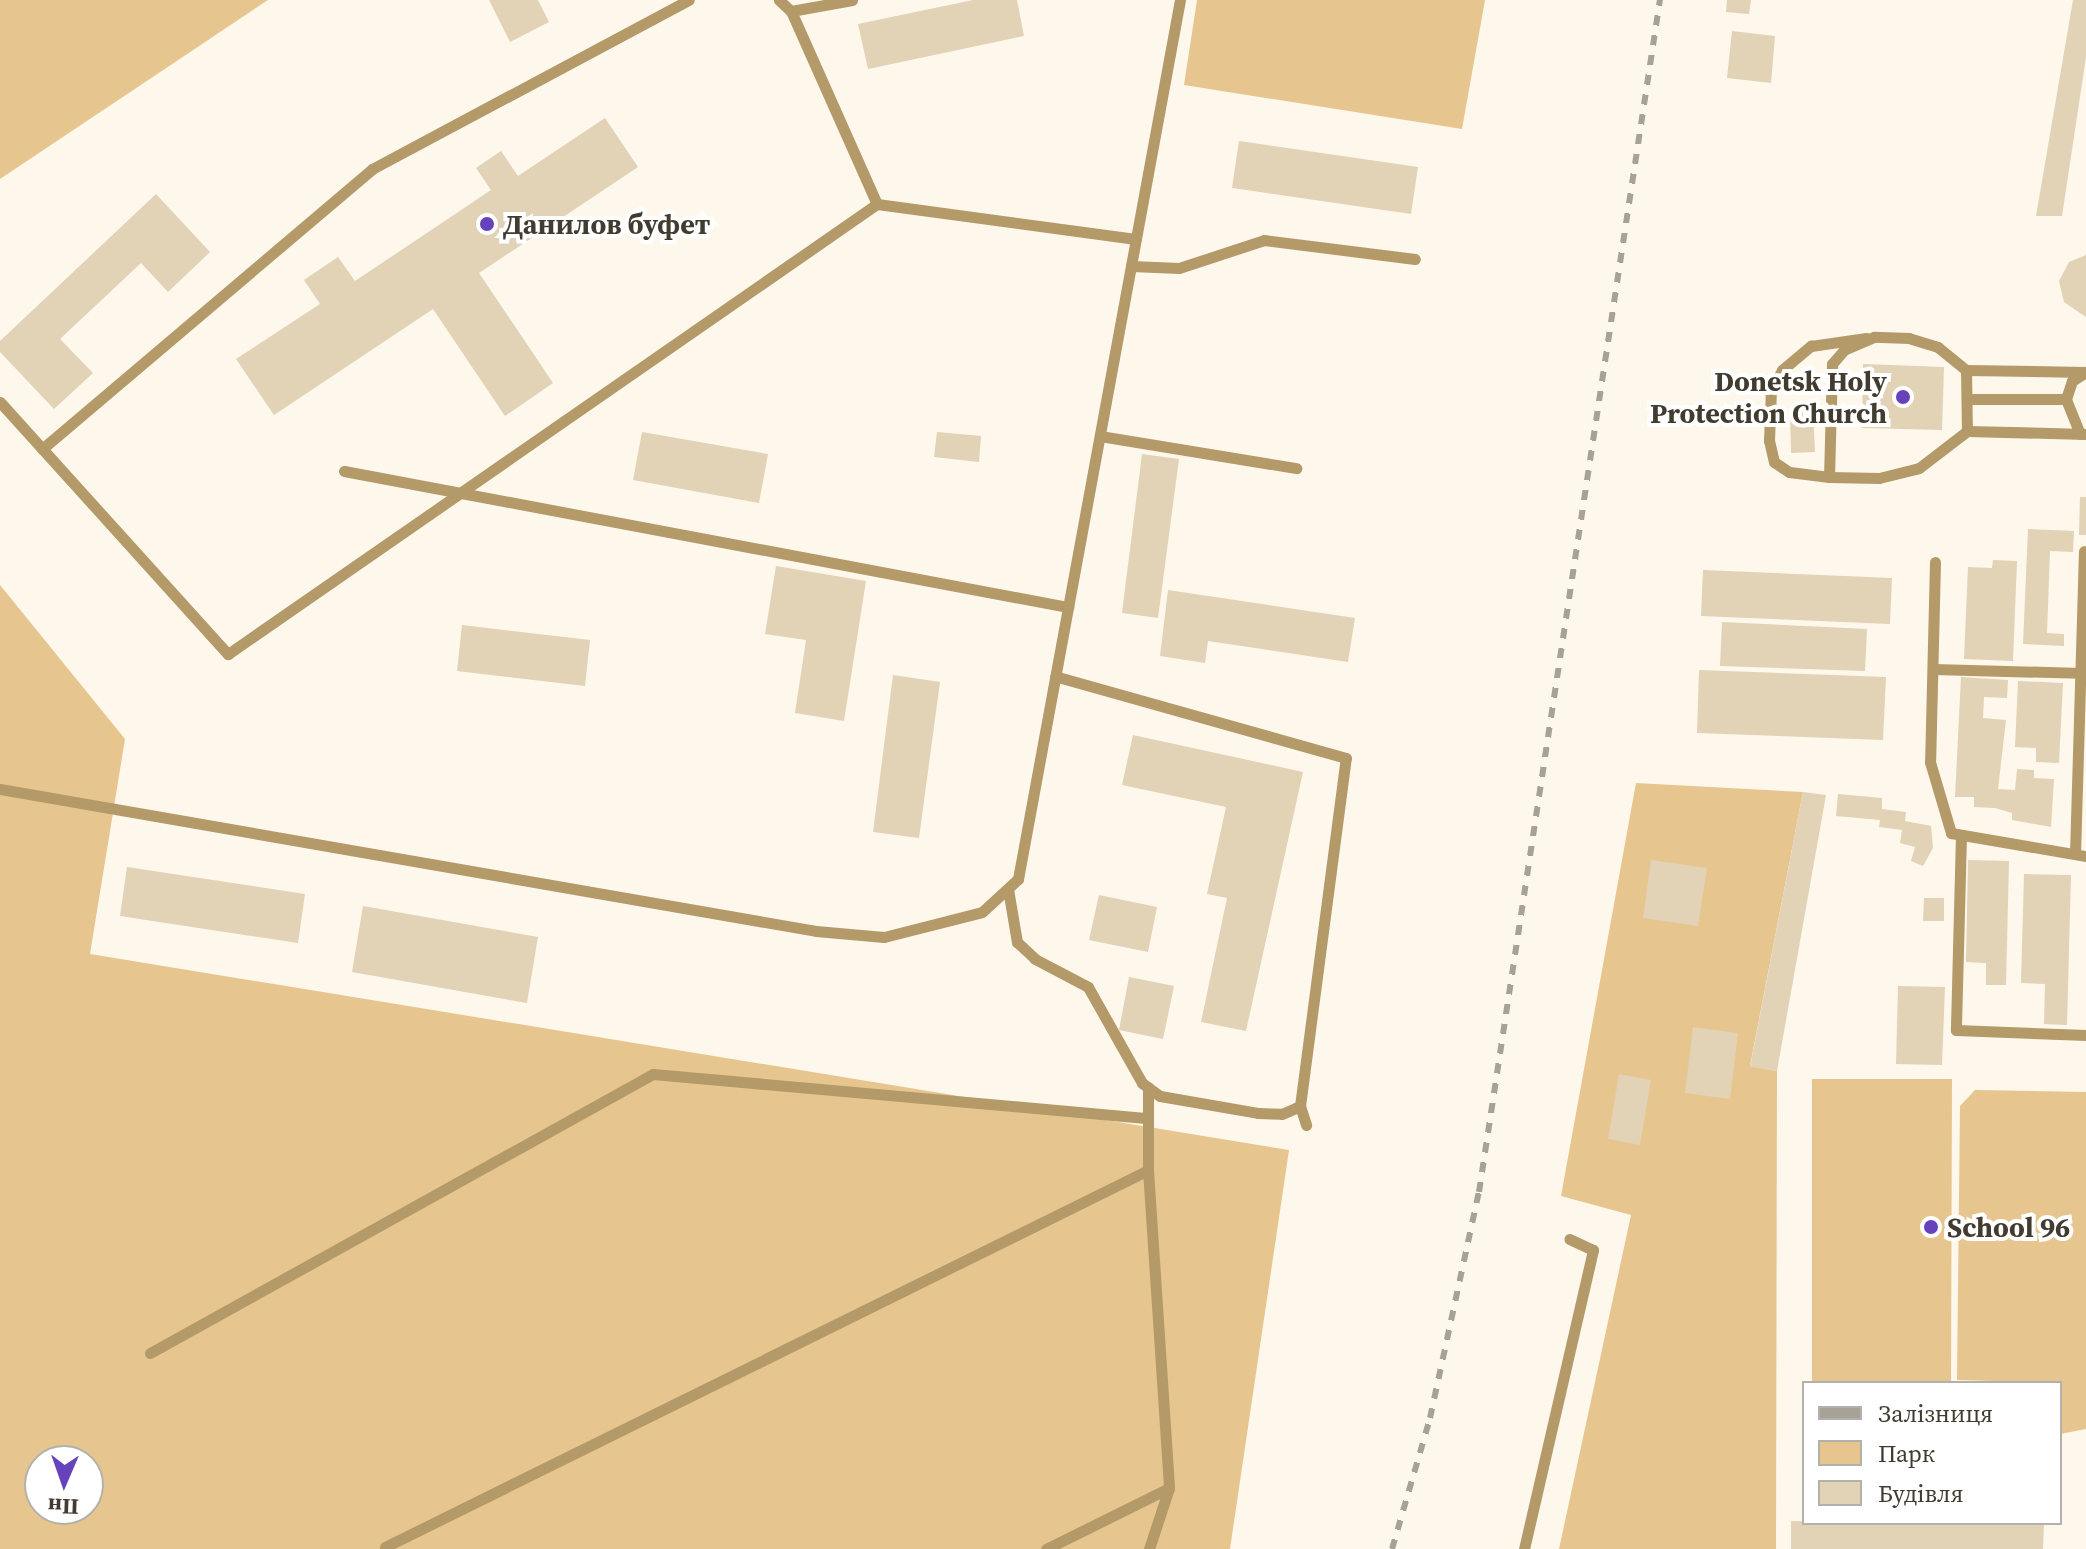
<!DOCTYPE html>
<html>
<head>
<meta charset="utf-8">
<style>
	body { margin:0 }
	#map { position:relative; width:2086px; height:1549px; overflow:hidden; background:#fef7ec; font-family:"Source Serif 4",serif }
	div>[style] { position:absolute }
	.green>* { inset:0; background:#e6c68e }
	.building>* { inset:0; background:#e2d2b6 }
	.service>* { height:11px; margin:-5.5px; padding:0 5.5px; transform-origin:5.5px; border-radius:5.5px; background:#b49969 }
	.rail>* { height:6px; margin-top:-3px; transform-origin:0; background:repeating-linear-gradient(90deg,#a8a196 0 10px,transparent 0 20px) }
	.dots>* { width:22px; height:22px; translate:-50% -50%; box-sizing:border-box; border:4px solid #fff; border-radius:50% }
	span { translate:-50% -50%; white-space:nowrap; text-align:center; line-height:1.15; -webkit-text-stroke:8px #fff; paint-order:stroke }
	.poi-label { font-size:28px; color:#423c30; font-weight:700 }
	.left { translate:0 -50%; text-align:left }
	.right { translate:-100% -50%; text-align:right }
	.legend { position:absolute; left:1802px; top:1381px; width:260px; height:144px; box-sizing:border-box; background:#fff; border:2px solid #b3b1ac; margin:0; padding:10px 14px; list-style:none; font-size:24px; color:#423c30 }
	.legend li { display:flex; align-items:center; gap:16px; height:40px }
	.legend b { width:40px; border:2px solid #b3b1ac }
	.north { position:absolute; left:24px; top:1445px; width:80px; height:80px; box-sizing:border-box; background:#fff; border:2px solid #b3b1ac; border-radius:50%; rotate:182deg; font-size:22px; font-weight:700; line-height:32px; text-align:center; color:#423c30 }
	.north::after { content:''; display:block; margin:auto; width:28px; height:36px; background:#6643bc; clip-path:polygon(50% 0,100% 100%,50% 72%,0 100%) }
</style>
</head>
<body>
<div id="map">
	<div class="green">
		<i style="clip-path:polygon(0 0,268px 0,0 179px)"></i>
		<i style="clip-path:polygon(1197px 0,1485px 0,1462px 129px,1184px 85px)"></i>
		<i style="clip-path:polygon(evenodd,0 585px,125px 739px,90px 954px,1289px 1150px,1230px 1549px,0 1549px,0 585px,40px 1461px,88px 1461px,88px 1509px,40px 1509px,40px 1461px)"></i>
		<i style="clip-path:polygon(1636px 783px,1803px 792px,1750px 1066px,1777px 1071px,1776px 1549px,1559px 1549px,1631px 1215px,1561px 1196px)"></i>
		<i style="clip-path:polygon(1812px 1079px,1952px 1079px,1951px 1383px,1812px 1383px)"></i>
		<i style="clip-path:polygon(1975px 1090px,2086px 1092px,2086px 1429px,2060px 1434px,2060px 1383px,1957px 1380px,1960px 1106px)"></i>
	</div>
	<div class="building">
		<i style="clip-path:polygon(489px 0,538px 0,549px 22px,510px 42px)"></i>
		<i style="clip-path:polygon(973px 0,1017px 0,1024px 36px,868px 69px,858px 24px)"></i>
		<i style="clip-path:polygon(1727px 0,1751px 0,1749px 14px,1726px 12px)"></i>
		<i style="clip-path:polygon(2073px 0,2086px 0,2086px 57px,2062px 216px,2036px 216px)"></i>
		<i style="clip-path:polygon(1732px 31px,1775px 36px,1771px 83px,1727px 78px)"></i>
		<i style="clip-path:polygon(605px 118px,638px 167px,479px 273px,553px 383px,505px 416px,433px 309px,274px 415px,236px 359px,320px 304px,304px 280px,338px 257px,355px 281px,491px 190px,476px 168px,501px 151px,518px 176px)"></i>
		<i style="clip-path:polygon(1239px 141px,1418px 167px,1411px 214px,1232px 188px)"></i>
		<i style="clip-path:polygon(156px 194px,210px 252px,168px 292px,141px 263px,60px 339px,93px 373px,54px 409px,0 352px,0 341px)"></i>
		<i style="clip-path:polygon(2086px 255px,2086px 317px,2064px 302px,2059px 281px,2069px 262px)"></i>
		<i style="clip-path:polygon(1863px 364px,1944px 367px,1942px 430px,1862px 428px)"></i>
		<i style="clip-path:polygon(1813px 410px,1815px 452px,1791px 453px,1790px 411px)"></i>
		<i style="clip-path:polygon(642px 432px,768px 454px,759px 503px,633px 480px)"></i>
		<i style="clip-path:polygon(937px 432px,981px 436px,979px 462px,934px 457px)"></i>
		<i style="clip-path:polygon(1142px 454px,1179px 459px,1158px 618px,1122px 613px)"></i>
		<i style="clip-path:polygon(2080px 497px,2086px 497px,2086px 535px,2079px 535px)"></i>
		<i style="clip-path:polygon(2028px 529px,2074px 531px,2073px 552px,2050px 551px,2047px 633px,2064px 634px,2064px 646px,2023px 644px)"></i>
		<i style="clip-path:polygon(1993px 560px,2017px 561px,2013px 661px,1964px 659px,1968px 567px,1992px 568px)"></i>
		<i style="clip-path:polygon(776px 566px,866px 581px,844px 721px,795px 713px,806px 640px,765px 634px)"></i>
		<i style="clip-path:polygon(1703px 570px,1892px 578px,1890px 624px,1701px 616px)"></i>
		<i style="clip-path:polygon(1168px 590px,1355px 618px,1348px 662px,1208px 641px,1205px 663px,1160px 656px)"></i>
		<i style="clip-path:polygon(1722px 622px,1867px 629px,1865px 671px,1720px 666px)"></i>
		<i style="clip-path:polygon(462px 625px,590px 640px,585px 686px,457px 671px)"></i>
		<i style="clip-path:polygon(1699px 670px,1886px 677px,1883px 740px,1697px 733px)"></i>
		<i style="clip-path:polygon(893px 675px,940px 682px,919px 838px,873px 832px)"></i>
		<i style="clip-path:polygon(1961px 677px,2008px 680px,2007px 698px,1984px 697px,1983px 718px,2006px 720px,1998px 789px,2015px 790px,2017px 769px,2034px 770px,2034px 778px,2054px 779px,2051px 827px,2012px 820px,2012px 813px,1995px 808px,1974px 807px,1974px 797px,1955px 797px)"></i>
		<i style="clip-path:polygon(2018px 681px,2063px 683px,2059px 763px,2036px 762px,2036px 748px,2015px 747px)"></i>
		<i style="clip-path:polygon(1133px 735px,1303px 772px,1246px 1031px,1201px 1022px,1227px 898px,1207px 894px,1226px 807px,1122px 785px)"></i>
		<i style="clip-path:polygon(1803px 792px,1826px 795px,1777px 1071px,1750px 1067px)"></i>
		<i style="clip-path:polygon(1838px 794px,1882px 798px,1882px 809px,1906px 812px,1905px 821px,1931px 826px,1933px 848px,1923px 866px,1911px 861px,1915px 847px,1900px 843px,1902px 830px,1879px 827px,1880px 820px,1836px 816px)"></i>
		<i style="clip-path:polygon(1651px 860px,1707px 868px,1698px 926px,1643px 918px)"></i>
		<i style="clip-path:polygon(1968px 860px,2009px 861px,2006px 985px,1986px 985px,1986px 963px,1966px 962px)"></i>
		<i style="clip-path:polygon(127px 867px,305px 894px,298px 943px,120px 916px)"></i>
		<i style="clip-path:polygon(2024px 874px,2071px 875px,2067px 1025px,2044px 1024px,2045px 984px,2021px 983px)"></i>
		<i style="clip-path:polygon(1099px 895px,1157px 907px,1148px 952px,1089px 940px)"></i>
		<i style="clip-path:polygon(1924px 898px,1944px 898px,1944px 921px,1923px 921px)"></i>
		<i style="clip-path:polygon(363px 906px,538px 937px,527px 1003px,352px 972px)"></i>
		<i style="clip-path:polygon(1129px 977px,1174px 986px,1163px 1039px,1119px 1030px)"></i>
		<i style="clip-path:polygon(1898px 986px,1945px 987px,1942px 1065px,1896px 1064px)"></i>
		<i style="clip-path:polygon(1693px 1027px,1738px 1033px,1730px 1099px,1685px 1093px)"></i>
		<i style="clip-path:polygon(1619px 1074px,1651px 1080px,1640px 1145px,1608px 1139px)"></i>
		<i style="clip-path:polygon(1791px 1521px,2044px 1523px,2043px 1549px,1791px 1549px)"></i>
	</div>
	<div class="service">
		<i style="left:779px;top:0;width:16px;rotate:43deg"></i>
		<i style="left:791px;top:11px;width:211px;rotate:66deg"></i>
		<i style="left:877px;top:204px;width:261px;rotate:7.7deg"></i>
		<i style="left:791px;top:11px;width:62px;rotate:-10.2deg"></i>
		<i style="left:1131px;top:266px;width:48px;rotate:2.4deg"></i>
		<i style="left:1179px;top:268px;width:89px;rotate:-18.2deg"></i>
		<i style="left:1264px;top:240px;width:152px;rotate:7.2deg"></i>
		<i style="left:1966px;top:370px;width:61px;rotate:89.1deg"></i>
		<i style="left:2086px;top:372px;width:120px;rotate:-179deg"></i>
		<i style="left:1966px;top:370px;width:36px;rotate:-141deg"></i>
		<i style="left:1938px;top:347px;width:30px;rotate:-163deg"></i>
		<i style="left:1909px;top:338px;width:35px;rotate:-178deg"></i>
		<i style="left:1874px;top:337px;width:33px;rotate:157deg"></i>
		<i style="left:1844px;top:350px;width:18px;rotate:131deg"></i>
		<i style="left:1832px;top:364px;width:113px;rotate:91.5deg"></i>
		<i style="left:1829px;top:477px;width:50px;rotate:1.1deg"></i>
		<i style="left:1879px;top:478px;width:41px;rotate:-14deg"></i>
		<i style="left:1919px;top:468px;width:61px;rotate:-37.6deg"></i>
		<i style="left:1967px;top:431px;width:119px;rotate:1.4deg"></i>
		<i style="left:1967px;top:399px;width:99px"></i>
		<i style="left:0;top:402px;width:340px;rotate:47.9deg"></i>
		<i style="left:228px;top:654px;width:790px;rotate:-34.74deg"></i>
		<i style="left:2080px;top:434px;width:38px;rotate:-112deg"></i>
		<i style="left:2066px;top:399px;width:19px;rotate:-72deg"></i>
		<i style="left:2072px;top:381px;width:17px;rotate:-33deg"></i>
		<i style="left:1100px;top:436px;width:199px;rotate:9.3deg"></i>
		<i style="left:42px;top:449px;width:433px;rotate:-40.3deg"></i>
		<i style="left:372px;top:169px;width:359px;rotate:-28.1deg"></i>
		<i style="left:344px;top:471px;width:737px;rotate:10.64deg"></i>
		<i style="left:1829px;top:477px;width:40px;rotate:-172.9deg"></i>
		<i style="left:1789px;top:472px;width:18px;rotate:-146deg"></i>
		<i style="left:1774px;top:462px;width:22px;rotate:-103deg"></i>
		<i style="left:1769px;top:441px;width:51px;rotate:-87.8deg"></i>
		<i style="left:1771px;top:390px;width:23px;rotate:-61deg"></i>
		<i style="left:1782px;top:370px;width:38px;rotate:-40deg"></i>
		<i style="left:1811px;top:346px;width:56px;rotate:-8.3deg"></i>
		<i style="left:1935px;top:562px;width:200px;rotate:91.4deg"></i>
		<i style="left:1930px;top:762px;width:74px;rotate:73.5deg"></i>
		<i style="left:1951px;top:833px;width:137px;rotate:9.7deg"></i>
		<i style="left:1933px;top:669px;width:148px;rotate:1.5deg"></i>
		<i style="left:0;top:789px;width:828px;rotate:9.87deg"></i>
		<i style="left:816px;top:931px;width:68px;rotate:5deg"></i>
		<i style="left:884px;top:937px;width:101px;rotate:-14.3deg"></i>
		<i style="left:982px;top:912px;width:49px;rotate:-42.5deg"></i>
		<i style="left:1018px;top:879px;width:894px;rotate:-79.56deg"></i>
		<i style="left:1961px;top:835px;width:195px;rotate:91.5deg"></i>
		<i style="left:1956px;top:1030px;width:130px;rotate:2.2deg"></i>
		<i style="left:2075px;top:854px;width:303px;rotate:-88.3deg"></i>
		<i style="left:1008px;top:889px;width:54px;rotate:80.4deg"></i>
		<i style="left:1017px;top:942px;width:25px;rotate:43deg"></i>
		<i style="left:1035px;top:959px;width:60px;rotate:27.8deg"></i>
		<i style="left:1088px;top:987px;width:110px;rotate:60.6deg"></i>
		<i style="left:1142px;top:1083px;width:22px;rotate:36deg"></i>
		<i style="left:1160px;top:1096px;width:99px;rotate:9.8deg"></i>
		<i style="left:1258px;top:1113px;width:24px;rotate:2deg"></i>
		<i style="left:1282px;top:1114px;width:20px;rotate:-24deg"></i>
		<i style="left:1300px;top:1106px;width:351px;rotate:-82.5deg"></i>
		<i style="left:1346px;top:758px;width:302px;rotate:-164.3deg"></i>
		<i style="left:1148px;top:1087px;width:83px;rotate:90deg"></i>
		<i style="left:1148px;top:1170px;width:319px;rotate:86.2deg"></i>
		<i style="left:1169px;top:1488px;width:64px;rotate:108.2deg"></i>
		<i style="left:1300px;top:1106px;width:20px;rotate:72deg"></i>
		<i style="left:150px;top:1353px;width:575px;rotate:-29.02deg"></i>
		<i style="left:653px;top:1074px;width:497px;rotate:5.1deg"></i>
		<i style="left:385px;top:1547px;width:851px;rotate:-26.29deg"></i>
		<i style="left:1046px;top:1549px;width:137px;rotate:-26.4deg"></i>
		<i style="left:1524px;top:1549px;width:307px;rotate:-77deg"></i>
		<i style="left:1593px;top:1250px;width:26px;rotate:-155deg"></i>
	</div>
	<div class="rail">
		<i style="left:1392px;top:1549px;width:136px;rotate:-73.8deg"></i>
		<i style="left:1430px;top:1418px;width:231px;rotate:-77.8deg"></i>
		<i style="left:1479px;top:1192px;width:1206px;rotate:-81.37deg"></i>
	</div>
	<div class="dots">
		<i style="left:487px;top:224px;background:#6643bc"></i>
		<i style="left:1903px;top:397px;background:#6643bc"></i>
		<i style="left:1931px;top:1227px;background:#6643bc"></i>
	</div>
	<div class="poi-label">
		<span class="left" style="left:503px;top:224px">Данилов буфет</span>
		<span class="right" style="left:1887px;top:397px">Donetsk Holy<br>Protection Church</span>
		<span class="left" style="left:1947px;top:1227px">School 96</span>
	</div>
	<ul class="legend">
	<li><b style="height:10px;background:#a8a196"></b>Залізниця</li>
	<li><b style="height:22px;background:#e6c68e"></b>Парк</li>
	<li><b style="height:22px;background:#e2d2b6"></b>Будівля</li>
	</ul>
	<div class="north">Пн</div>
</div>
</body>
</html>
